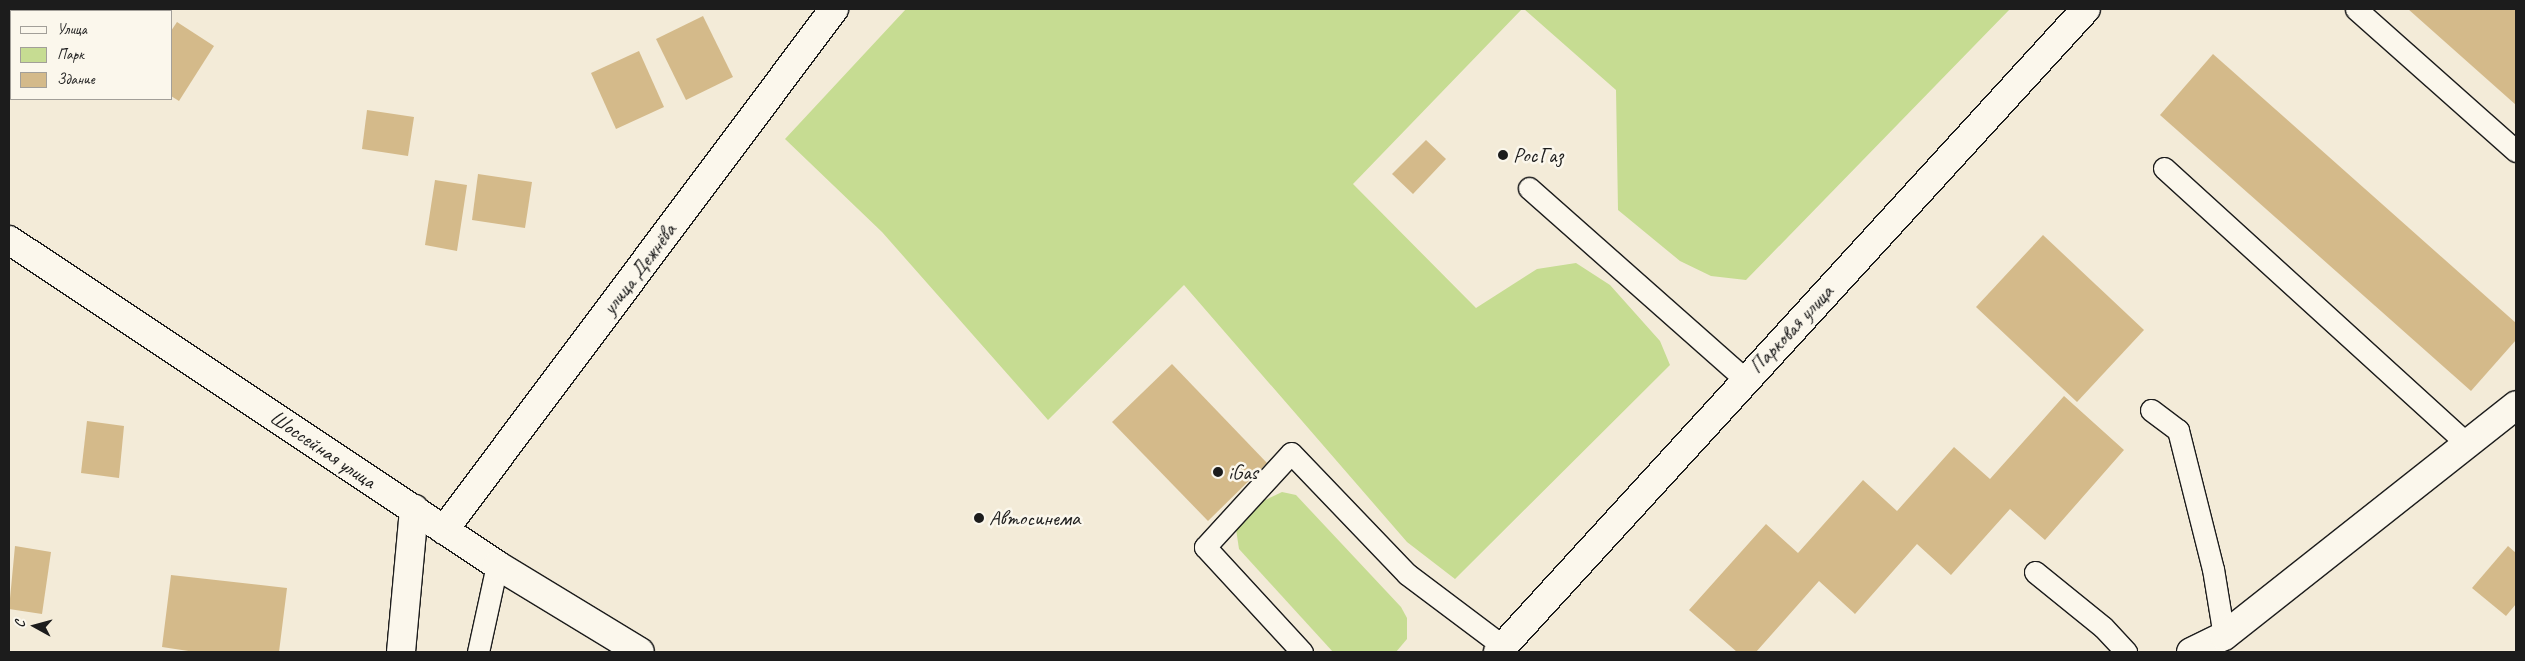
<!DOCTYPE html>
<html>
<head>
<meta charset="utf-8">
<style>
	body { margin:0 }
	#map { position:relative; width:2525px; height:661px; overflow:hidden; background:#f3ebd8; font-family:Caveat,sans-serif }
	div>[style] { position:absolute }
	.green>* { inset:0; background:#c6dc92 }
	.building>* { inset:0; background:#d4ba8a }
	.roads { filter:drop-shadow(1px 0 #1c1c1c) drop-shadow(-1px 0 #1c1c1c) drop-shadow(0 1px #1c1c1c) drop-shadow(0 -1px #1c1c1c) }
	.lane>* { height:21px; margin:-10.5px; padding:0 10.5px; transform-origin:10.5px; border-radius:10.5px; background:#fbf7ec }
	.street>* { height:28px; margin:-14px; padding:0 14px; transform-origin:14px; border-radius:14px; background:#fbf7ec }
	.primary>* { height:28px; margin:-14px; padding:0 14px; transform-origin:14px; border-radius:14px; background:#fbf7ec }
	.dots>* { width:14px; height:14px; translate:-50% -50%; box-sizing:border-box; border:2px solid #fbf7ec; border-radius:50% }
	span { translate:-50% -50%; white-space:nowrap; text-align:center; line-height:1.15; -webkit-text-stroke:5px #fbf7ec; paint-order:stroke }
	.poi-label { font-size:21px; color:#1c1c1c }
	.left { translate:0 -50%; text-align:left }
	.street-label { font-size:21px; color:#1c1c1c }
	.frame { position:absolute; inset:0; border:10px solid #1c1c1c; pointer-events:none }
	.legend { position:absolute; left:10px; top:10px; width:162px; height:90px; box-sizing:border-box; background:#fbf7ec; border:1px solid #a29f99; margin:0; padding:6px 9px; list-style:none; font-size:15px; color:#1c1c1c }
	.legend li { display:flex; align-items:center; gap:10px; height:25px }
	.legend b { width:25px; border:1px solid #a29f99 }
	.north { position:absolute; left:10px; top:601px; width:50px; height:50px; -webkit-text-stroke:4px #fbf7ec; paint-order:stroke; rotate:277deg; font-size:14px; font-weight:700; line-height:20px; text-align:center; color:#1c1c1c }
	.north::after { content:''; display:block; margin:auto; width:18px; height:22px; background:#1c1c1c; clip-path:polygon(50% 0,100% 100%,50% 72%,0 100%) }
</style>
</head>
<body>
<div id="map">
	<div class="green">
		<i style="clip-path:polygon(906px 9px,1522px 9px,1353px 184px,1476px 308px,1537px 269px,1576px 263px,1610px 285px,1660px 341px,1670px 365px,1455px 579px,1407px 542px,1184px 285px,1048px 420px,882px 232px,785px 139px)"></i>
		<i style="clip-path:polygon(1524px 9px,2010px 9px,1746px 280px,1711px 276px,1680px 261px,1618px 210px,1616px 90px)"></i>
		<i style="clip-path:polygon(1282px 492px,1296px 495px,1401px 607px,1407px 618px,1407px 639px,1396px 652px,1333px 652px,1239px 549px,1236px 529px,1261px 502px)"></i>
	</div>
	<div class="building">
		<i style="clip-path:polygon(2408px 9px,2516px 9px,2516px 105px)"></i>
		<i style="clip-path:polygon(703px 16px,733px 77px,686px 100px,656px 39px)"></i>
		<i style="clip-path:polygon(177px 22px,214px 46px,179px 101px,171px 96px,171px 31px)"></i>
		<i style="clip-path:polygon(639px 51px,664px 107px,616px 129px,591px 73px)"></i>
		<i style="clip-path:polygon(2213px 54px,2516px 323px,2516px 340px,2471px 391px,2160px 115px)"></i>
		<i style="clip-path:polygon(367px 110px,414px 117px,408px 156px,362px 149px)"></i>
		<i style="clip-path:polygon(1426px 140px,1446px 159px,1413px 194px,1392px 174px)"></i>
		<i style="clip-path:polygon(478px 174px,532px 182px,525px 228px,472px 220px)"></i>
		<i style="clip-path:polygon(435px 180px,467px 185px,457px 251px,425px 245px)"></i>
		<i style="clip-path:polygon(2043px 235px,2144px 330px,2077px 402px,1976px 307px)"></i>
		<i style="clip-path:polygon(1172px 364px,1267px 463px,1208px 521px,1112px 422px)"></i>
		<i style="clip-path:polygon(2064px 396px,2124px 450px,2045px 540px,2010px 509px,1951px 575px,1917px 544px,1855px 614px,1819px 581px,1756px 652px,1737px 652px,1689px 610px,1766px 524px,1798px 553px,1863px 480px,1897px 511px,1954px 447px,1990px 479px)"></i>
		<i style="clip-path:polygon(87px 421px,124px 426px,119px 478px,81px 473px)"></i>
		<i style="clip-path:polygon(15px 546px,51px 552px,42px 614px,9px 609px)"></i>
		<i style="clip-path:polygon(2508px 546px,2516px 553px,2516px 604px,2506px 616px,2472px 588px)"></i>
		<i style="clip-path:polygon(171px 575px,287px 588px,279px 652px,195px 652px,162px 647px)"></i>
	</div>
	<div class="roads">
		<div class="lane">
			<i style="left:2356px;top:9px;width:214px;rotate:41.6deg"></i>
			<i style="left:2164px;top:168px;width:410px;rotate:42.3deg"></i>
			<i style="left:1529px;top:188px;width:288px;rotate:41.5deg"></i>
			<i style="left:2151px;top:410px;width:34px;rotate:37deg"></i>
			<i style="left:2178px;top:430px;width:143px;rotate:75.9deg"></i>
			<i style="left:2213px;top:569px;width:68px;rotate:80.7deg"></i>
			<i style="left:2035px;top:572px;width:87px;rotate:39deg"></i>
			<i style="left:2103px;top:627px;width:34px;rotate:47deg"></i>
			<i style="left:478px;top:652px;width:89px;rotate:-77.7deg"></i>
			<i style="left:1302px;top:652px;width:143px;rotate:-132.7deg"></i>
			<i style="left:1205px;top:547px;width:127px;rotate:-47.5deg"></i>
			<i style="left:1291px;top:453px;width:168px;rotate:46.2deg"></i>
			<i style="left:1407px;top:574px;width:120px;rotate:36.9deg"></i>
		</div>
		<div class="street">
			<i style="left:444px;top:530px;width:651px;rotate:-53.18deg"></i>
			<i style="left:401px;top:652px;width:144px;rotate:-84.8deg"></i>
			<i style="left:2191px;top:652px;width:37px;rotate:-26deg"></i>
			<i style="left:2224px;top:636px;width:372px;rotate:-38.3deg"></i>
		</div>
		<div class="primary">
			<i style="left:9px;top:240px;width:586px;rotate:33.66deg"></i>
			<i style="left:497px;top:565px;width:167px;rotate:31.3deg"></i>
			<i style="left:1498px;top:652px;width:871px;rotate:-47.56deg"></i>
		</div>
	</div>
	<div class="dots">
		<i style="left:1503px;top:155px;background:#1c1c1c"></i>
		<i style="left:1218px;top:472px;background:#1c1c1c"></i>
		<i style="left:979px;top:518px;background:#1c1c1c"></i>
	</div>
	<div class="poi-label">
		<span class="left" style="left:1513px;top:155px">РосГаз</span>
		<span class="left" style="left:1228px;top:472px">iGas</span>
		<span class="left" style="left:989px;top:518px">Автосинема</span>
	</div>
	<div class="street-label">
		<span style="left:639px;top:269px;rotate:-53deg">улица Дежнёва</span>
		<span style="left:1791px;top:329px;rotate:-47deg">Парковая улица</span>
		<span style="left:323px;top:449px;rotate:34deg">Шоссейная улица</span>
	</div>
	<div class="frame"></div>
	<ul class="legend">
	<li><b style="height:6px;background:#fbf7ec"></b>Улица</li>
	<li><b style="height:14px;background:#c6dc92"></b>Парк</li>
	<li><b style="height:14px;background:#d4ba8a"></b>Здание</li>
	</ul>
	<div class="north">С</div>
</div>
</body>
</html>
